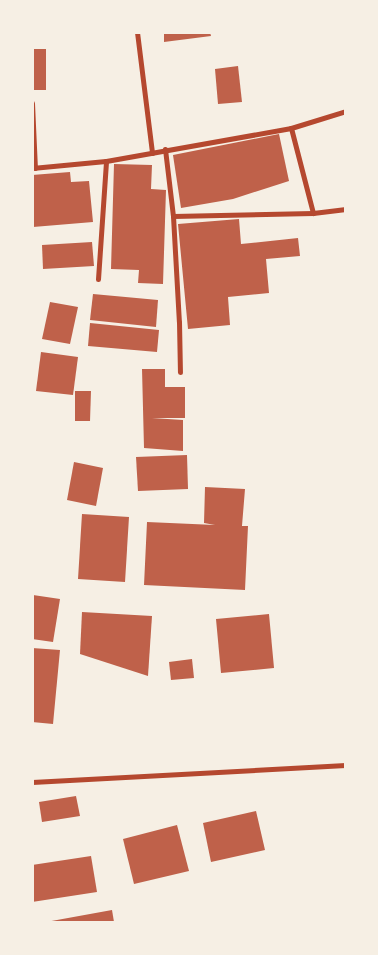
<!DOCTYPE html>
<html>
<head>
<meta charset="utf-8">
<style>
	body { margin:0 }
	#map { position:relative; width:378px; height:955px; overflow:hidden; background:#f6efe4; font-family:Karla,sans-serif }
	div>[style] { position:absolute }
	.building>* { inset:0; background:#bf614a }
	.minor>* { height:5px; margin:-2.5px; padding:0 2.5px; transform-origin:2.5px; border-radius:2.5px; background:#b5482f }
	span { translate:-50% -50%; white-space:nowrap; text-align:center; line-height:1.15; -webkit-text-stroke:4.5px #f6efe4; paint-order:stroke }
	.frame { position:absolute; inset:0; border:34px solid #f6efe4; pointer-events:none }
</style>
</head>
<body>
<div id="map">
	<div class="building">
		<i style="clip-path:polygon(164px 32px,210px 32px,211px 36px,164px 42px)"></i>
		<i style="clip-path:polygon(32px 49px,46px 49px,46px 90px,32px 90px)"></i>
		<i style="clip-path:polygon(238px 66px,242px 102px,218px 104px,215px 69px)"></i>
		<i style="clip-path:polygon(279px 134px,289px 181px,233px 199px,181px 208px,173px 155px)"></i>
		<i style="clip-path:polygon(114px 164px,152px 165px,151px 189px,166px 190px,163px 284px,138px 283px,139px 270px,111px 269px)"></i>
		<i style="clip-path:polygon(70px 172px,71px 182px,89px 181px,93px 222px,33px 227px,32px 175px)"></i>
		<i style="clip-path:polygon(239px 219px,241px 244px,298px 238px,300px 256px,266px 259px,269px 293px,228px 297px,230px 325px,188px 329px,178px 224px)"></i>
		<i style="clip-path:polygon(92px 242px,94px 266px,43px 269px,42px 245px)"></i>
		<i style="clip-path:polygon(93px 294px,158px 300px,156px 327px,90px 320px)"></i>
		<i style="clip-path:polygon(50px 302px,78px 307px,70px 344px,42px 339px)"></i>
		<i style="clip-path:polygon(90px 323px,159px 330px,157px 352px,88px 346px)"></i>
		<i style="clip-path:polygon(41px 352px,78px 357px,73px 395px,36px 391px)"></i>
		<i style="clip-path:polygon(142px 369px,165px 369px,165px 387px,185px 387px,185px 418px,152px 418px,183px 420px,183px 451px,144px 448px)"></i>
		<i style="clip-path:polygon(75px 391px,91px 391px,90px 421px,75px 421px)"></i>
		<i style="clip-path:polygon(187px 455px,188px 489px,138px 491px,136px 457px)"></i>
		<i style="clip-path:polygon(74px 462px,103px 468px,96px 506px,67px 500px)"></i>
		<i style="clip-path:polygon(205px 487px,245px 489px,242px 526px,248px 526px,245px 590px,144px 585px,147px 522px,215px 525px,204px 523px)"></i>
		<i style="clip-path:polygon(82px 514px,129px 517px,125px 582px,78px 579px)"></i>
		<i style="clip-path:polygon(33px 595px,60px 599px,53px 642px,32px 639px)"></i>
		<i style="clip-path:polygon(82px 612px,152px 616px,148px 676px,80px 654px)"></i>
		<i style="clip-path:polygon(269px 614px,274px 668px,221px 673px,216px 619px)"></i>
		<i style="clip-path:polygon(32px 648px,60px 650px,53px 724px,32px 722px)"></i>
		<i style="clip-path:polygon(192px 659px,194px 678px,171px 680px,169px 662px)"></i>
		<i style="clip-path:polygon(76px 796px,80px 816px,42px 822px,39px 802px)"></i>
		<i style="clip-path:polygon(256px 811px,265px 850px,211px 862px,203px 823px)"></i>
		<i style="clip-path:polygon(177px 825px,189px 871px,134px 884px,123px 839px)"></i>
		<i style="clip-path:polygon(91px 856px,97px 892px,32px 902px,32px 865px)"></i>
		<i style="clip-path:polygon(112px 910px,114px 922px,46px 922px)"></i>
	</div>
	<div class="minor">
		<i style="left:137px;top:32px;width:122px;rotate:82.9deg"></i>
		<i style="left:32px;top:103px;width:65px;rotate:87.4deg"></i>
		<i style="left:291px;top:128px;width:88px;rotate:75.5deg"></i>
		<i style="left:165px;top:149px;width:67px;rotate:83.2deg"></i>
		<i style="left:173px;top:216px;width:106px;rotate:86.8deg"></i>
		<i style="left:179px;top:322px;width:50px;rotate:88.9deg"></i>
		<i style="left:32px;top:168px;width:74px;rotate:-5.4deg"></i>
		<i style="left:106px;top:161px;width:188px;rotate:-10.1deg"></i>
		<i style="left:291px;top:128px;width:58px;rotate:-17.2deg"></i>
		<i style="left:173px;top:216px;width:140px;rotate:-1.2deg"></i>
		<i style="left:313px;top:213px;width:33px;rotate:-7deg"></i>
		<i style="left:98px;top:279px;width:118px;rotate:-86.1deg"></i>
		<i style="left:32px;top:782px;width:314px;rotate:-3.1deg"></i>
	</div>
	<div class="frame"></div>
</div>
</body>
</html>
